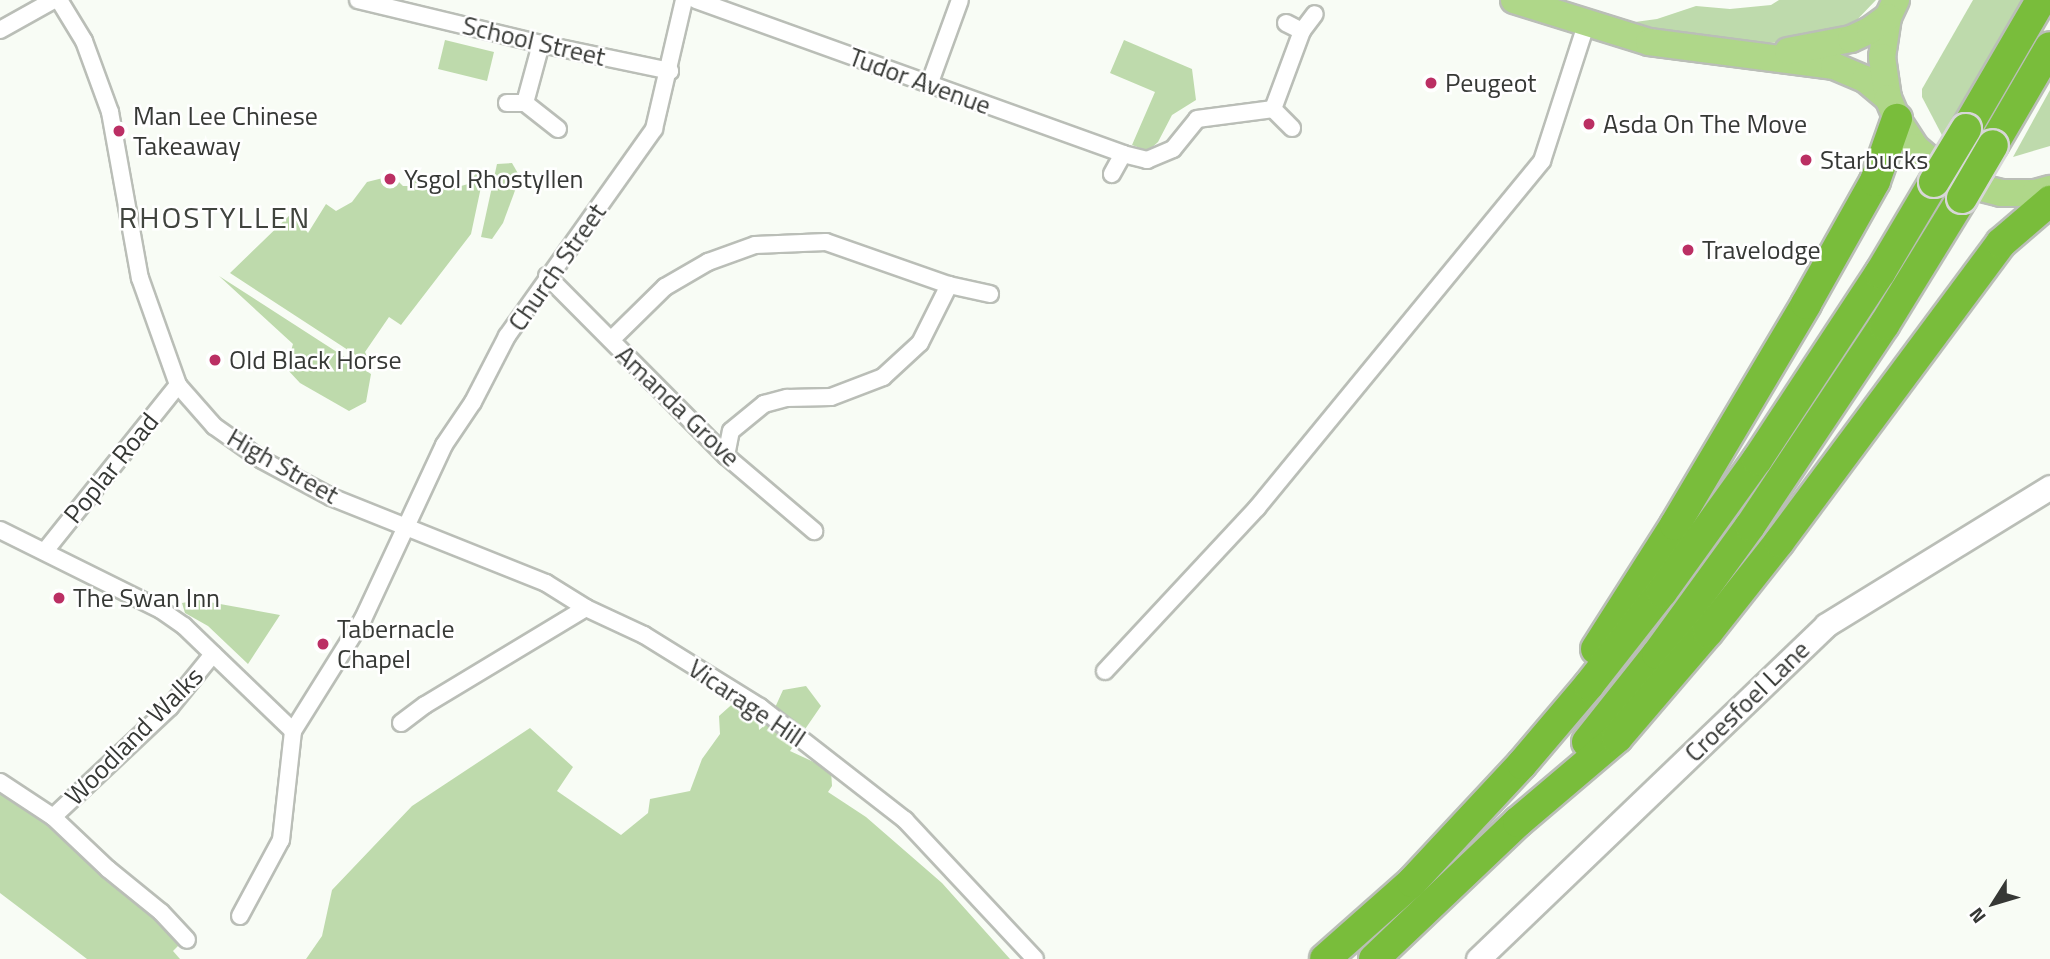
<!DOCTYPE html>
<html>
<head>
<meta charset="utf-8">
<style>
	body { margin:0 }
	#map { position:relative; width:2050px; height:959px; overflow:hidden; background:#f8fcf5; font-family:"Titillium Web",sans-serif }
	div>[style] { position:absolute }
	.green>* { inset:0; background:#bedaac }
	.roads { filter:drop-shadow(2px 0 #babeb7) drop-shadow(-2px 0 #babeb7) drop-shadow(0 2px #babeb7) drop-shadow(0 -2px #babeb7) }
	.street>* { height:16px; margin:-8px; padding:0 8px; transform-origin:8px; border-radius:8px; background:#fff }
	.secondary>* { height:23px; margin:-11.5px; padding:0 11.5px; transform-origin:11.5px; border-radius:11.5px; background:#fff }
	.primary>* { height:26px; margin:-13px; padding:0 13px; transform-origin:13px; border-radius:13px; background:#afd789 }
	.highway>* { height:30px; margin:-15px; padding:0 15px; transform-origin:15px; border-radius:15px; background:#79bd3b }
	.bridges { filter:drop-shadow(2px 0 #d7d7d7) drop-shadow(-2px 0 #d7d7d7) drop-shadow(0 2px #d7d7d7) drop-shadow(0 -2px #d7d7d7) }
	.highway-bridge>* { height:30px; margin:-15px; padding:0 15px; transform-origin:15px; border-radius:15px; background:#79bd3b }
	.dots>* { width:19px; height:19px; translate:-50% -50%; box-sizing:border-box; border:4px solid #fff; border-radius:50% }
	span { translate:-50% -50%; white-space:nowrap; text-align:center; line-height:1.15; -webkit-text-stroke:5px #fff; paint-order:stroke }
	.street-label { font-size:26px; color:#363835 }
	.poi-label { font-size:26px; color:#363835 }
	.left { translate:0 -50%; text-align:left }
	.quarter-label { font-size:30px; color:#40443e; letter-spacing:2px }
	.north { position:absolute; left:1959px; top:868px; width:70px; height:70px; -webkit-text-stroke:5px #fff; paint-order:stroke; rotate:233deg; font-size:19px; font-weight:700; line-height:28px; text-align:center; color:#363835 }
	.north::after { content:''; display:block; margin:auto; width:24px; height:32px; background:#363835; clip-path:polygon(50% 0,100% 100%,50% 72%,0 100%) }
</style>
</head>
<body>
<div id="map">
	<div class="green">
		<i style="clip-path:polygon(1779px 0,1876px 0,1852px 25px,1798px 42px,1733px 44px,1686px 39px,1590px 14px,1635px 22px,1657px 19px,1696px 6px,1730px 9px,1771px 5px)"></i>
		<i style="clip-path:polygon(1973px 0,2022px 0,1944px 139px,1922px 97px,1922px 89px)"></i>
		<i style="clip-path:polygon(445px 40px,494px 52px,487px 81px,438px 69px)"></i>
		<i style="clip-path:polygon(1124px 40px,1192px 69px,1196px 100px,1172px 115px,1158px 142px,1148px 151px,1132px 145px,1155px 92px,1110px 73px)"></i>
		<i style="clip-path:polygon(2050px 90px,2050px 146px,2013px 157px)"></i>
		<i style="clip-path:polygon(512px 163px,520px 177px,503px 223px,492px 239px,481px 237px,497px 164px)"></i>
		<i style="clip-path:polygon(477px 172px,484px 173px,471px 234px,401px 325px,389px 317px,365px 352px,371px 365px,230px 273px,292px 213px,308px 233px,326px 204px,336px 211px,352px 202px,367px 182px,387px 177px,397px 180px,403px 186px,411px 186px,415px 179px,454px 188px,468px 184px)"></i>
		<i style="clip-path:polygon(219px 276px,371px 374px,366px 402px,349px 411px,300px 383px,286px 368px,293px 344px)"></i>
		<i style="clip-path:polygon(198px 600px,280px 615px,248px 664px,208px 626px,185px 613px,182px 603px)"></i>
		<i style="clip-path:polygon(806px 686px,821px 706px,790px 751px,831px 770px,832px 786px,828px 792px,866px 817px,942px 883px,1010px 959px,306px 959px,322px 936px,332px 890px,412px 806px,530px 728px,573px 767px,557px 791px,621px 835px,648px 813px,650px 799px,690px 791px,702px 759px,720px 734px,719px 716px,738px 699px,758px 716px,759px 730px,768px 723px,783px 690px)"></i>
		<i style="clip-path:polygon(0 787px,159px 918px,181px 943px,173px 951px,180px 959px,87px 959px,0 893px)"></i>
	</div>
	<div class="roads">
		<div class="street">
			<i style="left:59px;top:0;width:48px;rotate:58.6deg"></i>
			<i style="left:84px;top:41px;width:76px;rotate:69.9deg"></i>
			<i style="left:110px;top:112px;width:169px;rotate:79.8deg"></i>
			<i style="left:140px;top:278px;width:114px;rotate:70.4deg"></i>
			<i style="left:178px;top:385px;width:55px;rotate:48.7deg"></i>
			<i style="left:214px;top:426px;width:59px;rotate:35.3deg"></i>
			<i style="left:262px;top:460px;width:78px;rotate:28.2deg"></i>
			<i style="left:331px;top:497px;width:232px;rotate:21.8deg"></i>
			<i style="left:546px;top:583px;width:47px;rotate:32deg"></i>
			<i style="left:586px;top:608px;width:64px;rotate:25deg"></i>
			<i style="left:644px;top:635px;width:137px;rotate:31.8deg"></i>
			<i style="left:760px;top:707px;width:184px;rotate:37.9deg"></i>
			<i style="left:905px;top:820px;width:190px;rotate:46.9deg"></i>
			<i style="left:358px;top:0;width:188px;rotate:13.5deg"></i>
			<i style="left:541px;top:44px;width:132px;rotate:11.8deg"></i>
			<i style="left:696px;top:0;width:454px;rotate:19.8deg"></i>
			<i style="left:1123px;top:154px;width:23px;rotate:119deg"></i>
			<i style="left:1286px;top:23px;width:18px;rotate:27deg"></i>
			<i style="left:0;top:30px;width:62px;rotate:-29.1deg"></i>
			<i style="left:541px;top:44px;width:61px;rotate:105.2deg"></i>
			<i style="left:525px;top:103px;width:42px;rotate:38.2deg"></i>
			<i style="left:929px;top:85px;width:90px;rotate:-70deg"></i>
			<i style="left:507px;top:103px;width:18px"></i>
			<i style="left:1273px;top:109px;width:27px;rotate:45deg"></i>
			<i style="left:1123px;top:154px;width:25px;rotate:14deg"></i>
			<i style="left:1147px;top:160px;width:28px;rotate:-23deg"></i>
			<i style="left:1173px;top:149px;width:38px;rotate:-51deg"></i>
			<i style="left:1197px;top:119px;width:77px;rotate:-7.5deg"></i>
			<i style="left:1273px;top:109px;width:83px;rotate:-69.6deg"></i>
			<i style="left:1302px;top:31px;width:21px;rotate:-53deg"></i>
			<i style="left:547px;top:276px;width:254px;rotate:45.2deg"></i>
			<i style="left:726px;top:456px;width:116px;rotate:40.4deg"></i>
			<i style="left:611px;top:340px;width:76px;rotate:-44.5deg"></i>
			<i style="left:665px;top:287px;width:50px;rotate:-30.2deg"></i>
			<i style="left:708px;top:262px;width:50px;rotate:-19.9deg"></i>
			<i style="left:755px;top:245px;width:71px;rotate:-2.4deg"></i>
			<i style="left:826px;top:242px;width:130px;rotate:19.3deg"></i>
			<i style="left:949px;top:285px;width:42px;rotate:12.4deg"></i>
			<i style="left:726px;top:456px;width:25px;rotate:-79deg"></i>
			<i style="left:731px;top:431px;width:43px;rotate:-39.3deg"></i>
			<i style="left:764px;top:404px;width:24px;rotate:-15deg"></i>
			<i style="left:787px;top:398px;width:44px;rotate:-1.3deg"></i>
			<i style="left:831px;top:397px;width:56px;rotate:-21deg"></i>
			<i style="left:883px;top:377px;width:50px;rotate:-42.6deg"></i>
			<i style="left:920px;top:343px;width:65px;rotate:-63.4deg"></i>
			<i style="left:0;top:530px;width:180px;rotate:26.4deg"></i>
			<i style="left:161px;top:610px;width:28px;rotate:35deg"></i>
			<i style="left:184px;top:626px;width:151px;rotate:43.9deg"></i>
			<i style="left:45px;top:551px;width:213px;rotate:-51.3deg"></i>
			<i style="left:1105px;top:671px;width:223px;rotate:-47deg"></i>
			<i style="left:1257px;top:508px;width:449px;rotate:-50.6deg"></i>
			<i style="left:1542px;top:161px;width:143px;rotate:-72.1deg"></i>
			<i style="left:401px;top:723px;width:30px;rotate:-37deg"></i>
			<i style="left:425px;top:705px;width:188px;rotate:-31.1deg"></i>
			<i style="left:0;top:782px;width:64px;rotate:33.4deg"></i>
			<i style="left:53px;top:817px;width:76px;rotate:43.4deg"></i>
			<i style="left:108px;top:869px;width:68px;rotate:39.1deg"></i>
			<i style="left:161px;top:912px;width:38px;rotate:47deg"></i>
			<i style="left:53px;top:817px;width:161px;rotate:-43.2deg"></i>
			<i style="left:170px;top:707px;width:68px;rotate:-50.9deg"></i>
			<i style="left:240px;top:916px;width:86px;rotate:-61.7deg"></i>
			<i style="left:281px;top:840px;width:110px;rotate:-83.7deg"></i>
			<i style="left:293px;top:731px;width:132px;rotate:-58deg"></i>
			<i style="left:363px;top:619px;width:192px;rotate:-65deg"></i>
			<i style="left:444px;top:445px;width:52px;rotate:-56deg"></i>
			<i style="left:473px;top:402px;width:74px;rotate:-62.7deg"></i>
			<i style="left:507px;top:336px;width:254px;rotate:-54.6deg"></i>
			<i style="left:654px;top:129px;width:132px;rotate:-76.9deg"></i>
		</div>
		<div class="secondary">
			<i style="left:1478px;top:959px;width:482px;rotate:-43.8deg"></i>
			<i style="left:1826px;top:625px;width:263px;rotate:-31.6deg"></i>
		</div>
		<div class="primary">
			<i style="left:1514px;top:0;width:141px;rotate:17.3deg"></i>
			<i style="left:1649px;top:42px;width:187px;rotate:7.4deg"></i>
			<i style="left:1834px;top:66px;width:34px;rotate:23deg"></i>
			<i style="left:1865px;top:79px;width:30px;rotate:40deg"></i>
			<i style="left:1896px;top:0;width:19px;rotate:115deg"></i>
			<i style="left:1888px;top:17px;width:40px;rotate:98.5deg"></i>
			<i style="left:1882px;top:57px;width:41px;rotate:81.7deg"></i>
			<i style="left:1888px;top:98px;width:23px;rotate:67deg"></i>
			<i style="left:1897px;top:119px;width:33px;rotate:57deg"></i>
			<i style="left:1915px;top:147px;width:33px;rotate:41deg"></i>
			<i style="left:1940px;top:169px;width:33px;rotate:29deg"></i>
			<i style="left:1969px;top:185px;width:33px;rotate:14deg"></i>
			<i style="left:2001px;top:193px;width:34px"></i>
			<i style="left:2035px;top:193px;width:16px;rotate:-15deg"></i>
			<i style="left:1788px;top:51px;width:64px;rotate:-10.8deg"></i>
			<i style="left:1851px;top:39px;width:21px;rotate:-25deg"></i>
			<i style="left:1870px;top:30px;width:22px;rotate:-36deg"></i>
		</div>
		<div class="highway">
			<i style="left:1966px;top:129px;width:149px;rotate:-59.8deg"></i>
			<i style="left:1993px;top:145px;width:113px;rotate:-59.8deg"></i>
			<i style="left:1596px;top:649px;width:147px;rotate:-57.5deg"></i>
			<i style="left:1675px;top:525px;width:257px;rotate:-59.3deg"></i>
			<i style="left:1806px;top:304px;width:141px;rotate:-60.7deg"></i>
			<i style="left:1875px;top:181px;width:66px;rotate:-70.5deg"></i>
			<i style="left:1587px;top:742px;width:112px;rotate:-51.5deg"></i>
			<i style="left:1657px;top:654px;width:158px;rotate:-54deg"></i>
			<i style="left:1750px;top:526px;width:242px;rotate:-56.3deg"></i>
			<i style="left:1884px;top:325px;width:149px;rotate:-58.4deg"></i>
			<i style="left:1325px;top:959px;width:116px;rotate:-41.5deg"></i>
			<i style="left:1412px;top:882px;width:161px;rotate:-47deg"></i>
			<i style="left:1522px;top:764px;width:104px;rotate:-49.7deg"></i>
			<i style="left:1589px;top:685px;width:118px;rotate:-51.9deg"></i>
			<i style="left:1662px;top:592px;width:163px;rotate:-54.3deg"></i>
			<i style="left:1757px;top:460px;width:224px;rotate:-56.7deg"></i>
			<i style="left:1880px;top:273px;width:106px;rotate:-59.3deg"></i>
			<i style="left:1374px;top:959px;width:199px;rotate:-43.6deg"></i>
			<i style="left:1518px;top:822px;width:130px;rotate:-40.3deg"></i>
			<i style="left:1617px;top:738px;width:140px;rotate:-49.4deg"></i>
			<i style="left:1708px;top:632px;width:115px;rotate:-51.7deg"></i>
			<i style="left:1779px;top:542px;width:372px;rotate:-53.4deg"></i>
			<i style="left:2001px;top:243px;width:65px;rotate:-40.6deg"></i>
		</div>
	</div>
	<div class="bridges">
		<div class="highway-bridge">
			<i style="left:1934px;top:182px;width:62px;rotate:-58.9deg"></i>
			<i style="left:1962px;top:198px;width:61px;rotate:-59.7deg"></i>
		</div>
	</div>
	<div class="dots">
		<i style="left:1431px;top:83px;background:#bb2f64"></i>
		<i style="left:1589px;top:124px;background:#bb2f64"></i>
		<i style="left:119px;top:131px;background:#bb2f64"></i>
		<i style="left:1806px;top:160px;background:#bb2f64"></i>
		<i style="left:390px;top:179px;background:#bb2f64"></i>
		<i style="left:1688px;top:250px;background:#bb2f64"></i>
		<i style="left:215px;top:360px;background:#bb2f64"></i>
		<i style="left:59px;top:598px;background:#bb2f64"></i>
		<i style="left:323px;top:644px;background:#bb2f64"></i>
	</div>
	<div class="street-label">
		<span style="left:534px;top:41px;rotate:13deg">School Street</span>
		<span style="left:920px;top:81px;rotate:20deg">Tudor Avenue</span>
		<span style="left:557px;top:267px;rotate:-55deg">Church Street</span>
		<span style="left:678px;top:406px;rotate:44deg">Amanda Grove</span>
		<span style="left:283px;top:466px;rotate:30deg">High Street</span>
		<span style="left:111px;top:468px;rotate:-51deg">Poplar Road</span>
		<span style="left:1747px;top:701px;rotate:-44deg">Croesfoel Lane</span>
		<span style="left:747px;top:703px;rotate:34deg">Vicarage Hill</span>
		<span style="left:134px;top:736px;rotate:-45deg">Woodland Walks</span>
	</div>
	<div class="poi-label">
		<span class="left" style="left:1445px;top:83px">Peugeot</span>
		<span class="left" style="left:133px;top:131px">Man Lee Chinese<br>Takeaway</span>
		<span class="left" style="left:1603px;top:124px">Asda On The Move</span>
		<span class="left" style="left:1820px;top:160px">Starbucks</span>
		<span class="left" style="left:404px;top:179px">Ysgol Rhostyllen</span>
		<span class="left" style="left:1702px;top:250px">Travelodge</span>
		<span class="left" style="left:229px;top:360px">Old Black Horse</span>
		<span class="left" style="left:73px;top:598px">The Swan Inn</span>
		<span class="left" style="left:337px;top:644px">Tabernacle<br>Chapel</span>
	</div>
	<div class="quarter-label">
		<span style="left:215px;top:217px">RHOSTYLLEN</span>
	</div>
	<div class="north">N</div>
</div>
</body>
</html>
